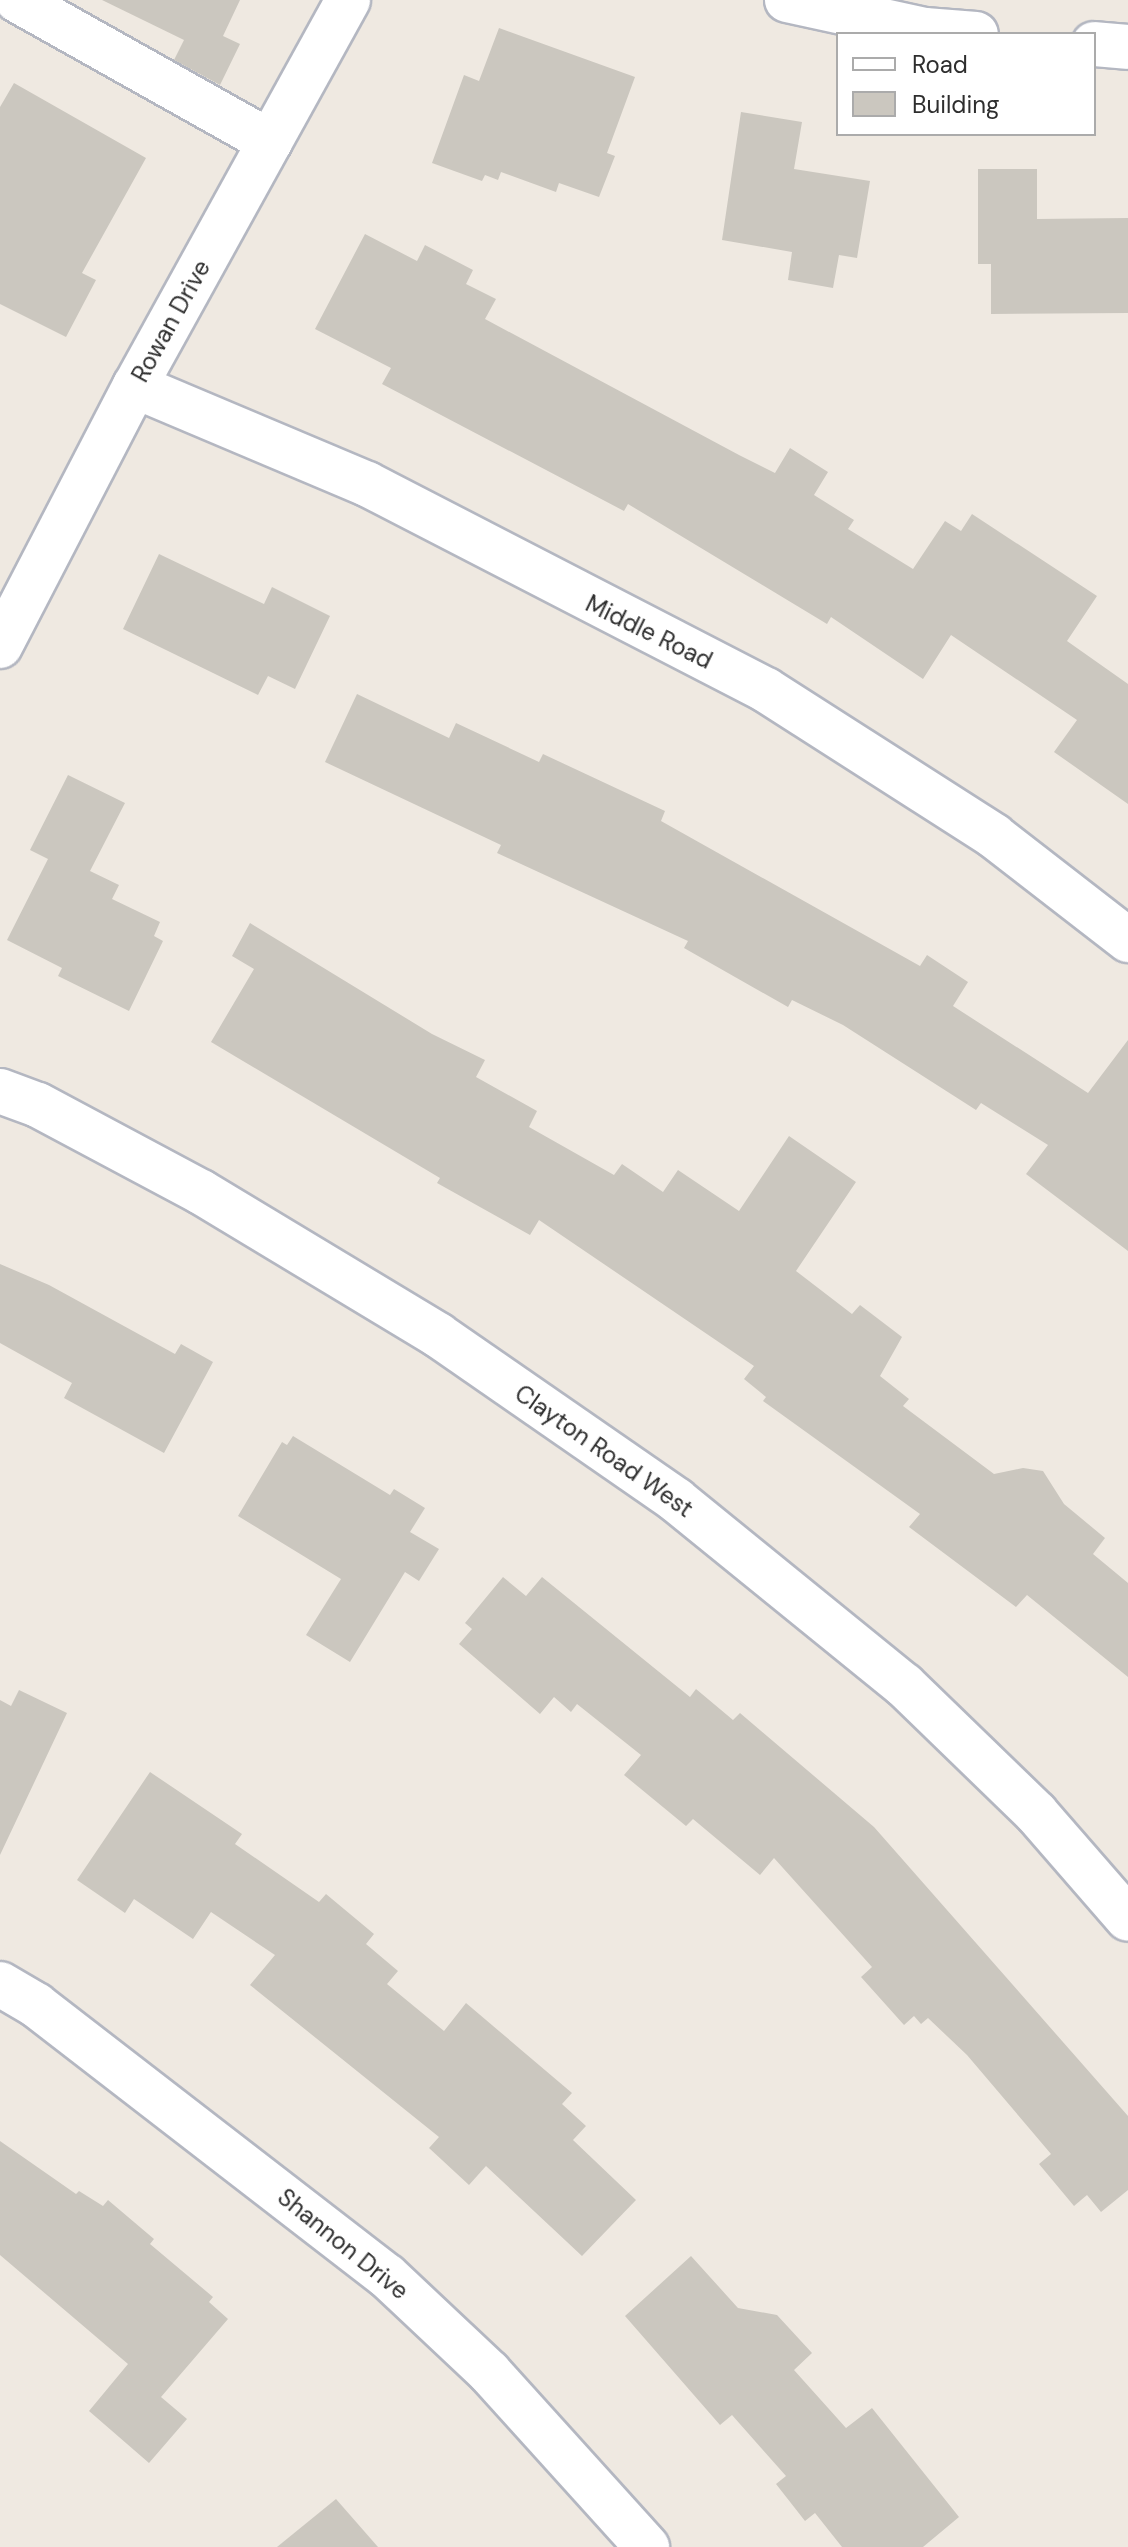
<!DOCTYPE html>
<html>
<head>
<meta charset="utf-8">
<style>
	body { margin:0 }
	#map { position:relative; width:1128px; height:2547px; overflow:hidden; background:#efe9e1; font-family:"DM Sans",sans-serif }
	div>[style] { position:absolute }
	.building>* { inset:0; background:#cbc7bf }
	.roads { filter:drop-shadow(2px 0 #b4b7c1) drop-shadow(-2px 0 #b4b7c1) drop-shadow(0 2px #b4b7c1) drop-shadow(0 -2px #b4b7c1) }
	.minor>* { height:44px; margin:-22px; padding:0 22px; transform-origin:22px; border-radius:22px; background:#fff }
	span { translate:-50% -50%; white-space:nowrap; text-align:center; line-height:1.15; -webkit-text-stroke:8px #fff; paint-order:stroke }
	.street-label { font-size:24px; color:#2e2e2e }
	.legend { position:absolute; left:836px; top:32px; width:260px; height:104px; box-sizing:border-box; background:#fff; border:2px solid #ababab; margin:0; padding:10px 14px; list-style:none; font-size:24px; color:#2e2e2e }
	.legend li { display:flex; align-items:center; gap:16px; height:40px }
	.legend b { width:40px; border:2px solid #ababab }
</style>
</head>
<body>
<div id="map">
	<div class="building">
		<i style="clip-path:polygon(102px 0,240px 0,223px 36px,240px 44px,220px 85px,174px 60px,184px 40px)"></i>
		<i style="clip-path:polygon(499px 28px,635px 77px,607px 153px,615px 156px,599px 197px,559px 183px,556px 192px,501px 172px,498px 180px,485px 175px,482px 181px,432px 163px,464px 75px,479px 81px)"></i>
		<i style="clip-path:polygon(14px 83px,146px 158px,82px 273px,96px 280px,66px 337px,0 304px,0 107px)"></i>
		<i style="clip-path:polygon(741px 112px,802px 122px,794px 169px,870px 181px,857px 258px,839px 255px,833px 288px,788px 280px,792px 252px,722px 240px)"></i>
		<i style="clip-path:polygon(978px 169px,1037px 169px,1037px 219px,1128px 218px,1128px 313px,991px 314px,991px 264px,978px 264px)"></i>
		<i style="clip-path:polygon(365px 234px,417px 261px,425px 245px,473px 270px,466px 284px,496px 299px,485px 319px,739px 455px,775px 473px,790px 448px,828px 472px,814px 495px,854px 520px,848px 529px,913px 569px,945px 521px,961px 531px,972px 514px,1097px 596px,1067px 641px,1128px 684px,1128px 804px,1054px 752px,1077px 720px,951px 635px,923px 679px,831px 617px,827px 624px,628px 504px,624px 511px,382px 384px,391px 368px,315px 329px)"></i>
		<i style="clip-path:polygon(159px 554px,264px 604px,272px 587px,330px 616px,295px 689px,268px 676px,258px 695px,123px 629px)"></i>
		<i style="clip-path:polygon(357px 694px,449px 738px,456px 723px,539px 762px,543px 754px,665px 811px,661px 821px,920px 966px,927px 955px,968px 982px,953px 1006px,1088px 1093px,1128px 1040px,1128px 1251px,1026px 1174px,1048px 1145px,981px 1103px,976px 1110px,843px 1025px,792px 1000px,788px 1007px,684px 948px,688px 941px,497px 853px,501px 845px,325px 762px)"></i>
		<i style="clip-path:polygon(68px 775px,125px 803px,90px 871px,119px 885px,112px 899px,160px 922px,154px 936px,163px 941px,129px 1011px,58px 976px,62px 968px,7px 940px,48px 859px,30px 850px)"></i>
		<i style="clip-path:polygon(250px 923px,432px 1034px,485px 1060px,476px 1077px,537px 1111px,529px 1127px,614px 1175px,622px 1164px,663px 1192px,678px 1170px,739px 1211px,789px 1136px,856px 1182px,796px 1271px,852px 1314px,860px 1305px,902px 1337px,880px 1376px,909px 1399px,903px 1406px,994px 1474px,1023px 1468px,1043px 1471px,1064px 1504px,1105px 1538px,1093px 1554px,1128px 1583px,1128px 1677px,1027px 1595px,1016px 1607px,909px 1527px,920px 1514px,763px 1401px,766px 1397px,744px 1379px,754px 1366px,539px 1220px,530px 1235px,437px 1183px,440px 1178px,211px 1042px,254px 969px,232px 956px)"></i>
		<i style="clip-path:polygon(0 1264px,49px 1285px,175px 1354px,181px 1344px,213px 1362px,164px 1453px,64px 1398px,72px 1383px,0 1343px)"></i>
		<i style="clip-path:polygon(293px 1436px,390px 1495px,394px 1489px,425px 1508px,410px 1532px,439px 1549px,419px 1581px,405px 1572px,350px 1662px,306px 1635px,341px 1579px,238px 1516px,282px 1442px,287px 1445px)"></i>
		<i style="clip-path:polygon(503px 1577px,526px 1596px,542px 1577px,690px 1697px,696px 1689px,733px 1720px,740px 1713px,874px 1827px,1128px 2116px,1128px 2190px,1101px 2212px,1087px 2195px,1074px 2206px,1039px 2164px,1051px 2154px,967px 2055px,928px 2018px,921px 2024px,914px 2016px,904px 2025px,861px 1977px,872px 1967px,774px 1858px,760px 1875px,693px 1819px,686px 1826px,624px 1775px,641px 1755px,577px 1704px,571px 1712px,554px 1697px,540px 1714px,459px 1644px,472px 1629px,465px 1623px)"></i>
		<i style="clip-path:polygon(19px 1690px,67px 1713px,0 1855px,0 1700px,11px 1706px)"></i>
		<i style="clip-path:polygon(150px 1772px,242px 1834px,235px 1844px,319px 1902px,326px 1894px,374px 1934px,366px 1944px,398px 1971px,387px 1984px,444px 2031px,466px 2003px,572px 2093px,562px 2104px,586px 2126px,573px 2140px,636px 2200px,582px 2256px,486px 2166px,469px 2185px,429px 2148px,439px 2137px,250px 1985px,275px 1955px,211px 1912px,193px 1939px,134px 1899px,125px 1913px,77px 1880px)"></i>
		<i style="clip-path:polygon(0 2141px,76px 2194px,79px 2191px,103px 2206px,108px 2200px,154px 2239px,150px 2244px,213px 2297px,209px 2302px,228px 2319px,161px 2397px,187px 2419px,149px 2463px,89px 2411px,128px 2364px,0 2255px)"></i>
		<i style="clip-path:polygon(691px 2256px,738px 2308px,777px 2315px,812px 2353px,794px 2370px,846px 2428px,872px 2408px,959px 2517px,923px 2547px,842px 2547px,815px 2513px,805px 2521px,776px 2484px,786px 2476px,732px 2415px,720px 2425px,625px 2316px)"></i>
		<i style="clip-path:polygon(336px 2499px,378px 2547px,277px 2547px)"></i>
	</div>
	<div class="roads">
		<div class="minor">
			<i style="left:17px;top:0;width:290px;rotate:29.3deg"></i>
			<i style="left:787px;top:0;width:141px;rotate:12.3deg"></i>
			<i style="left:925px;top:30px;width:51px;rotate:4.5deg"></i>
			<i style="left:1094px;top:44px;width:34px;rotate:5deg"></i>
			<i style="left:135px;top:386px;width:252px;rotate:22.9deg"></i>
			<i style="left:367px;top:484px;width:449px;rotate:27.3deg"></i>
			<i style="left:766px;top:690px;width:271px;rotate:32.6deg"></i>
			<i style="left:994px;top:836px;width:170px;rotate:37.8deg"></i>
			<i style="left:0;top:646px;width:293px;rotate:-62.6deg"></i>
			<i style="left:135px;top:386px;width:441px;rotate:-61.1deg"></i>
			<i style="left:0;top:1091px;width:40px;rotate:20.2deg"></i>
			<i style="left:38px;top:1105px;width:185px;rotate:28.1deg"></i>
			<i style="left:201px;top:1192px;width:277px;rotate:31.1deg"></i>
			<i style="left:438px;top:1335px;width:290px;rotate:34.7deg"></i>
			<i style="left:676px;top:1500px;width:294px;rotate:39.1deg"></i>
			<i style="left:904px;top:1685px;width:184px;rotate:44.1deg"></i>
			<i style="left:1036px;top:1813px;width:140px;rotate:49deg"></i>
			<i style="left:0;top:1984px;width:42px;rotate:30.3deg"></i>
			<i style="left:36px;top:2005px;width:443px;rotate:37.7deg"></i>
			<i style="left:387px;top:2276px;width:140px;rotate:43.3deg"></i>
			<i style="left:489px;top:2372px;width:236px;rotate:47.9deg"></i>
		</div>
	</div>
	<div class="street-label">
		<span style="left:171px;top:321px;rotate:-61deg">Rowan Drive</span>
		<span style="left:649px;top:632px;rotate:26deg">Middle Road</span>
		<span style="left:604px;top:1451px;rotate:35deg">Clayton Road West</span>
		<span style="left:343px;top:2244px;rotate:39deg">Shannon Drive</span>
	</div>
	<ul class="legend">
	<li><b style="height:10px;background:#fff"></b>Road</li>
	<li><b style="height:22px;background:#cbc7bf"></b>Building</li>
	</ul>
</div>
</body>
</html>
